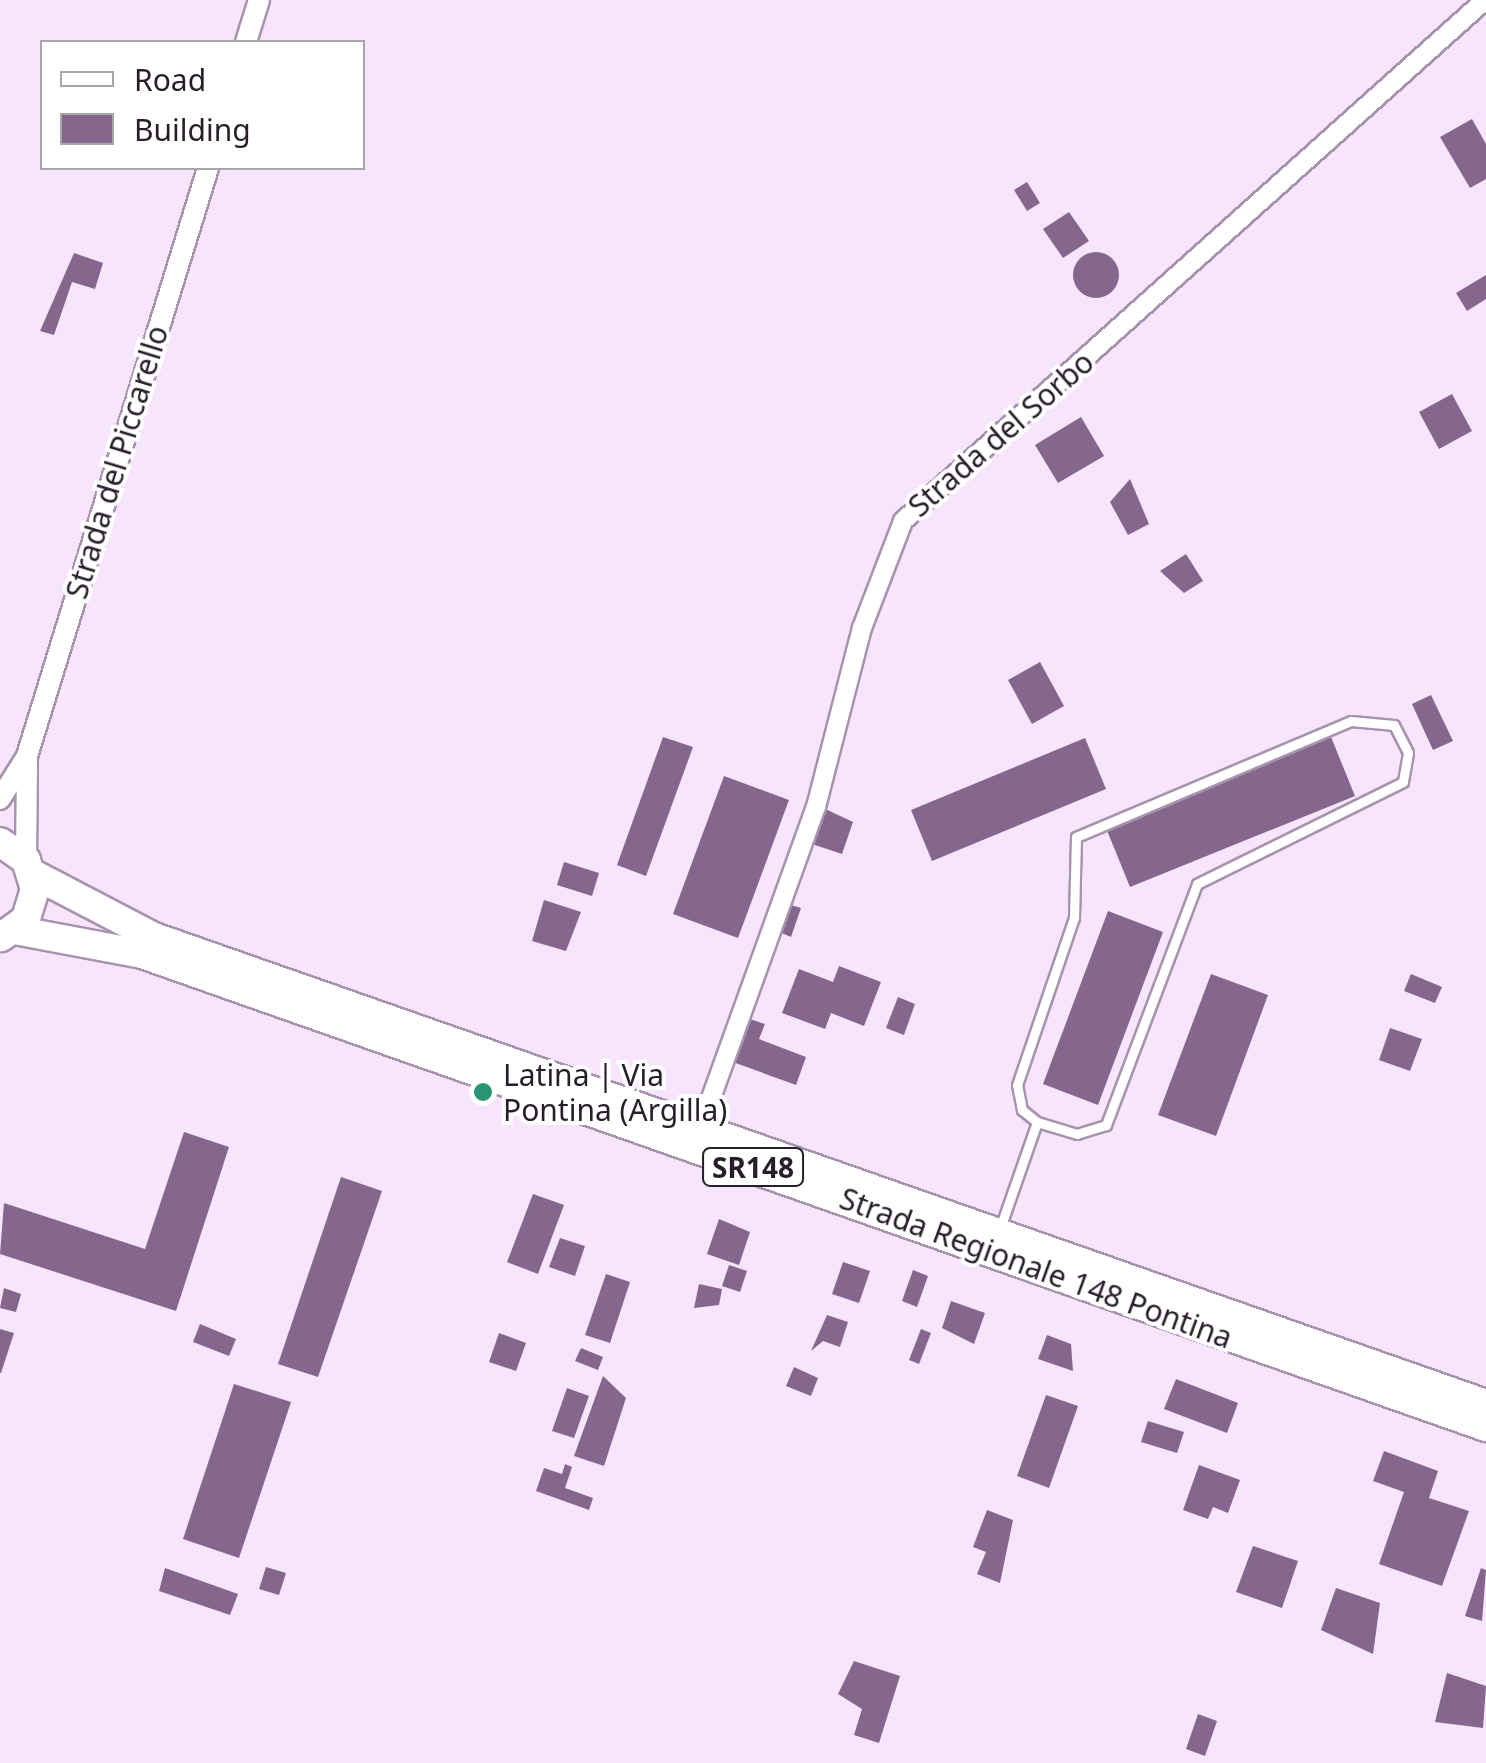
<!DOCTYPE html>
<html>
<head>
<meta charset="utf-8">
<style>
	body { margin:0 }
	#map { position:relative; width:1486px; height:1763px; overflow:hidden; background:#f7e5fd; font-family:"Noto Sans",sans-serif }
	div>[style] { position:absolute }
	.building>* { inset:0; background:#85678e }
	.round { border-radius:50% }
	.roads { filter:drop-shadow(2px 0 #a893af) drop-shadow(-2px 0 #a893af) drop-shadow(0 2px #a893af) drop-shadow(0 -2px #a893af) }
	.service>* { height:9px; margin:-4.5px; padding:0 4.5px; transform-origin:4.5px; border-radius:4.5px; background:#fff }
	.minor>* { height:18px; margin:-9px; padding:0 9px; transform-origin:9px; border-radius:9px; background:#fff }
	.tertiary>* { height:20px; margin:-10px; padding:0 10px; transform-origin:10px; border-radius:10px; background:#fff }
	.primary>* { height:28px; margin:-14px; padding:0 14px; transform-origin:14px; border-radius:14px; background:#fff }
	.dots>* { width:28px; height:28px; translate:-50% -50%; box-sizing:border-box; border:5px solid #fff; border-radius:50% }
	span { translate:-50% -50%; white-space:nowrap; text-align:center; line-height:1.15; -webkit-text-stroke:8px #fff; paint-order:stroke }
	.shield-label span { padding:2px 8px; background:#fff; border:2px solid; border-radius:8px; -webkit-text-stroke-width:0 }
	.shield-label { font-size:28px; color:#271e29; font-weight:700 }
	.street-label { font-size:30px; color:#271e29 }
	.poi-label { font-size:30px; color:#271e29 }
	.left { translate:0 -50%; text-align:left }
	.legend { position:absolute; left:40px; top:40px; width:325px; height:130px; box-sizing:border-box; background:#fff; border:2px solid #a9a5a9; margin:0; padding:12px 18px; list-style:none; font-size:30px; color:#271e29 }
	.legend li { display:flex; align-items:center; gap:20px; height:50px }
	.legend b { width:50px; border:2px solid #a9a5a9 }
</style>
</head>
<body>
<div id="map">
	<div class="building">
		<i style="clip-path:polygon(1472px 119px,1486px 144px,1486px 179px,1470px 188px,1440px 137px)"></i>
		<i style="clip-path:polygon(1027px 182px,1040px 203px,1027px 211px,1014px 190px)"></i>
		<i style="clip-path:polygon(1069px 212px,1089px 241px,1063px 258px,1043px 229px)"></i>
		<i class="round" style="left:1073px;top:252px;width:46px;height:46px"></i>
		<i style="clip-path:polygon(74px 253px,103px 263px,95px 289px,72px 282px,54px 335px,40px 331px)"></i>
		<i style="clip-path:polygon(1486px 275px,1486px 299px,1467px 311px,1456px 293px)"></i>
		<i style="clip-path:polygon(1452px 394px,1472px 431px,1439px 449px,1419px 412px)"></i>
		<i style="clip-path:polygon(1081px 417px,1104px 456px,1058px 483px,1035px 445px)"></i>
		<i style="clip-path:polygon(1130px 479px,1149px 524px,1128px 535px,1110px 502px)"></i>
		<i style="clip-path:polygon(1186px 554px,1203px 581px,1184px 593px,1160px 571px)"></i>
		<i style="clip-path:polygon(1040px 662px,1064px 706px,1032px 724px,1008px 680px)"></i>
		<i style="clip-path:polygon(1431px 695px,1453px 741px,1433px 750px,1412px 704px)"></i>
		<i style="clip-path:polygon(663px 737px,693px 747px,646px 876px,617px 865px)"></i>
		<i style="clip-path:polygon(1331px 737px,1355px 796px,1130px 887px,1106px 828px)"></i>
		<i style="clip-path:polygon(1085px 738px,1106px 789px,932px 861px,911px 810px)"></i>
		<i style="clip-path:polygon(724px 776px,789px 800px,738px 938px,673px 914px)"></i>
		<i style="clip-path:polygon(821px 807px,853px 822px,842px 854px,809px 843px)"></i>
		<i style="clip-path:polygon(564px 862px,599px 873px,592px 896px,557px 885px)"></i>
		<i style="clip-path:polygon(544px 900px,581px 912px,566px 951px,532px 941px)"></i>
		<i style="clip-path:polygon(787px 904px,801px 908px,791px 937px,777px 931px)"></i>
		<i style="clip-path:polygon(1108px 911px,1163px 932px,1098px 1105px,1043px 1084px)"></i>
		<i style="clip-path:polygon(839px 966px,881px 982px,864px 1026px,831px 1013px,825px 1029px,782px 1013px,799px 969px,833px 982px)"></i>
		<i style="clip-path:polygon(1211px 974px,1268px 995px,1216px 1136px,1158px 1115px)"></i>
		<i style="clip-path:polygon(1411px 974px,1442px 987px,1435px 1003px,1404px 991px)"></i>
		<i style="clip-path:polygon(898px 997px,915px 1004px,904px 1035px,886px 1028px)"></i>
		<i style="clip-path:polygon(750px 1019px,765px 1024px,759px 1039px,806px 1057px,796px 1085px,730px 1061px)"></i>
		<i style="clip-path:polygon(1390px 1028px,1422px 1039px,1410px 1071px,1379px 1060px)"></i>
		<i style="clip-path:polygon(184px 1132px,229px 1147px,176px 1311px,0 1254px,4px 1203px,145px 1249px)"></i>
		<i style="clip-path:polygon(341px 1177px,382px 1191px,318px 1377px,278px 1364px)"></i>
		<i style="clip-path:polygon(533px 1194px,564px 1205px,538px 1274px,507px 1262px)"></i>
		<i style="clip-path:polygon(719px 1219px,750px 1232px,739px 1265px,707px 1254px)"></i>
		<i style="clip-path:polygon(560px 1238px,585px 1246px,575px 1276px,549px 1267px)"></i>
		<i style="clip-path:polygon(843px 1262px,870px 1271px,859px 1303px,832px 1294px)"></i>
		<i style="clip-path:polygon(729px 1265px,747px 1271px,740px 1292px,722px 1286px)"></i>
		<i style="clip-path:polygon(913px 1270px,928px 1276px,917px 1307px,902px 1301px)"></i>
		<i style="clip-path:polygon(606px 1274px,630px 1282px,610px 1343px,585px 1335px)"></i>
		<i style="clip-path:polygon(699px 1284px,722px 1289px,719px 1305px,694px 1308px)"></i>
		<i style="clip-path:polygon(4px 1288px,21px 1294px,16px 1312px,0 1308px)"></i>
		<i style="clip-path:polygon(951px 1301px,985px 1313px,974px 1344px,942px 1328px)"></i>
		<i style="clip-path:polygon(827px 1315px,848px 1322px,840px 1347px,823px 1341px,811px 1351px)"></i>
		<i style="clip-path:polygon(200px 1324px,236px 1339px,229px 1356px,193px 1342px)"></i>
		<i style="clip-path:polygon(0 1329px,14px 1333px,1px 1373px,0 1373px)"></i>
		<i style="clip-path:polygon(921px 1329px,931px 1333px,919px 1364px,909px 1360px)"></i>
		<i style="clip-path:polygon(499px 1333px,526px 1343px,516px 1371px,489px 1362px)"></i>
		<i style="clip-path:polygon(1047px 1335px,1071px 1344px,1073px 1371px,1038px 1359px)"></i>
		<i style="clip-path:polygon(581px 1348px,603px 1357px,598px 1370px,575px 1361px)"></i>
		<i style="clip-path:polygon(794px 1367px,818px 1378px,811px 1396px,786px 1386px)"></i>
		<i style="clip-path:polygon(603px 1376px,626px 1398px,604px 1466px,574px 1456px)"></i>
		<i style="clip-path:polygon(1176px 1379px,1238px 1403px,1227px 1433px,1164px 1409px)"></i>
		<i style="clip-path:polygon(234px 1384px,291px 1402px,239px 1558px,183px 1539px)"></i>
		<i style="clip-path:polygon(567px 1388px,589px 1396px,574px 1438px,552px 1431px)"></i>
		<i style="clip-path:polygon(1046px 1395px,1078px 1406px,1049px 1488px,1017px 1476px)"></i>
		<i style="clip-path:polygon(1148px 1421px,1184px 1432px,1177px 1453px,1141px 1442px)"></i>
		<i style="clip-path:polygon(1384px 1451px,1438px 1471px,1429px 1498px,1469px 1511px,1442px 1586px,1379px 1564px,1404px 1492px,1373px 1481px)"></i>
		<i style="clip-path:polygon(565px 1464px,572px 1467px,565px 1488px,593px 1498px,589px 1510px,536px 1491px,544px 1468px,562px 1474px)"></i>
		<i style="clip-path:polygon(1199px 1465px,1240px 1480px,1228px 1513px,1213px 1507px,1208px 1519px,1183px 1510px)"></i>
		<i style="clip-path:polygon(987px 1510px,1013px 1520px,1000px 1583px,977px 1574px,986px 1552px,973px 1547px)"></i>
		<i style="clip-path:polygon(1253px 1546px,1298px 1561px,1282px 1608px,1236px 1592px)"></i>
		<i style="clip-path:polygon(266px 1567px,286px 1573px,279px 1595px,259px 1589px)"></i>
		<i style="clip-path:polygon(165px 1568px,238px 1594px,230px 1615px,159px 1591px)"></i>
		<i style="clip-path:polygon(1481px 1568px,1486px 1570px,1482px 1621px,1465px 1616px)"></i>
		<i style="clip-path:polygon(1336px 1588px,1380px 1603px,1373px 1654px,1321px 1630px)"></i>
		<i style="clip-path:polygon(854px 1661px,900px 1676px,879px 1743px,854px 1735px,862px 1709px,838px 1694px)"></i>
		<i style="clip-path:polygon(1447px 1673px,1486px 1686px,1483px 1728px,1435px 1722px)"></i>
		<i style="clip-path:polygon(1198px 1714px,1217px 1721px,1205px 1756px,1186px 1749px)"></i>
	</div>
	<div class="roads">
		<div class="service">
			<i style="left:999px;top:1231px;width:115px;rotate:-70.8deg"></i>
			<i style="left:1037px;top:1122px;width:19px;rotate:-141deg"></i>
			<i style="left:1022px;top:1110px;width:25px;rotate:-101deg"></i>
			<i style="left:1017px;top:1085px;width:176px;rotate:-71.2deg"></i>
			<i style="left:1074px;top:918px;width:81px;rotate:-88.6deg"></i>
			<i style="left:1076px;top:837px;width:298px;rotate:-22.9deg"></i>
			<i style="left:1351px;top:721px;width:43px;rotate:5.3deg"></i>
			<i style="left:1394px;top:725px;width:31px;rotate:63deg"></i>
			<i style="left:1408px;top:753px;width:29px;rotate:100deg"></i>
			<i style="left:1403px;top:782px;width:230px;rotate:153.7deg"></i>
			<i style="left:1197px;top:884px;width:258px;rotate:110.7deg"></i>
			<i style="left:1106px;top:1125px;width:30px;rotate:163deg"></i>
			<i style="left:1077px;top:1134px;width:42px;rotate:-163.3deg"></i>
		</div>
		<div class="minor">
			<i style="left:701px;top:1126px;width:339px;rotate:-70.2deg"></i>
			<i style="left:816px;top:807px;width:185px;rotate:-75.6deg"></i>
			<i style="left:862px;top:628px;width:115px;rotate:-69deg"></i>
			<i style="left:903px;top:521px;width:781px;rotate:-41.83deg"></i>
		</div>
		<div class="tertiary">
			<i style="left:246px;top:42px;width:44px;rotate:-72.8deg"></i>
			<i style="left:0;top:799px;width:49px;rotate:-57.6deg"></i>
			<i style="left:26px;top:860px;width:104px;rotate:-89.4deg"></i>
			<i style="left:27px;top:756px;width:615px;rotate:-72.89deg"></i>
		</div>
		<div class="primary">
			<i style="left:0;top:842px;width:32px;rotate:35deg"></i>
			<i style="left:26px;top:860px;width:30px;rotate:73deg"></i>
			<i style="left:35px;top:889px;width:31px;rotate:107deg"></i>
			<i style="left:26px;top:919px;width:31px;rotate:144deg"></i>
			<i style="left:33px;top:874px;width:136px;rotate:27.5deg"></i>
			<i style="left:154px;top:937px;width:1411px;rotate:19.32deg"></i>
			<i style="left:15px;top:930px;width:129px;rotate:10.7deg"></i>
			<i style="left:142px;top:954px;width:1425px;rotate:19.39deg"></i>
		</div>
	</div>
	<div class="dots">
		<i style="left:483px;top:1092px;background:#299473"></i>
	</div>
	<div class="shield-label">
		<span style="left:753px;top:1167px">SR148</span>
	</div>
	<div class="street-label">
		<span style="left:1001px;top:434px;rotate:-41deg">Strada del Sorbo</span>
		<span style="left:117px;top:462px;rotate:-73deg">Strada del Piccarello</span>
		<span style="left:1036px;top:1268px;rotate:20deg">Strada Regionale 148 Pontina</span>
	</div>
	<div class="poi-label">
		<span class="left" style="left:503px;top:1092px">Latina | Via<br>Pontina (Argilla)</span>
	</div>
	<ul class="legend">
	<li><b style="height:12px;background:#fff"></b>Road</li>
	<li><b style="height:28px;background:#85678e"></b>Building</li>
	</ul>
</div>
</body>
</html>
